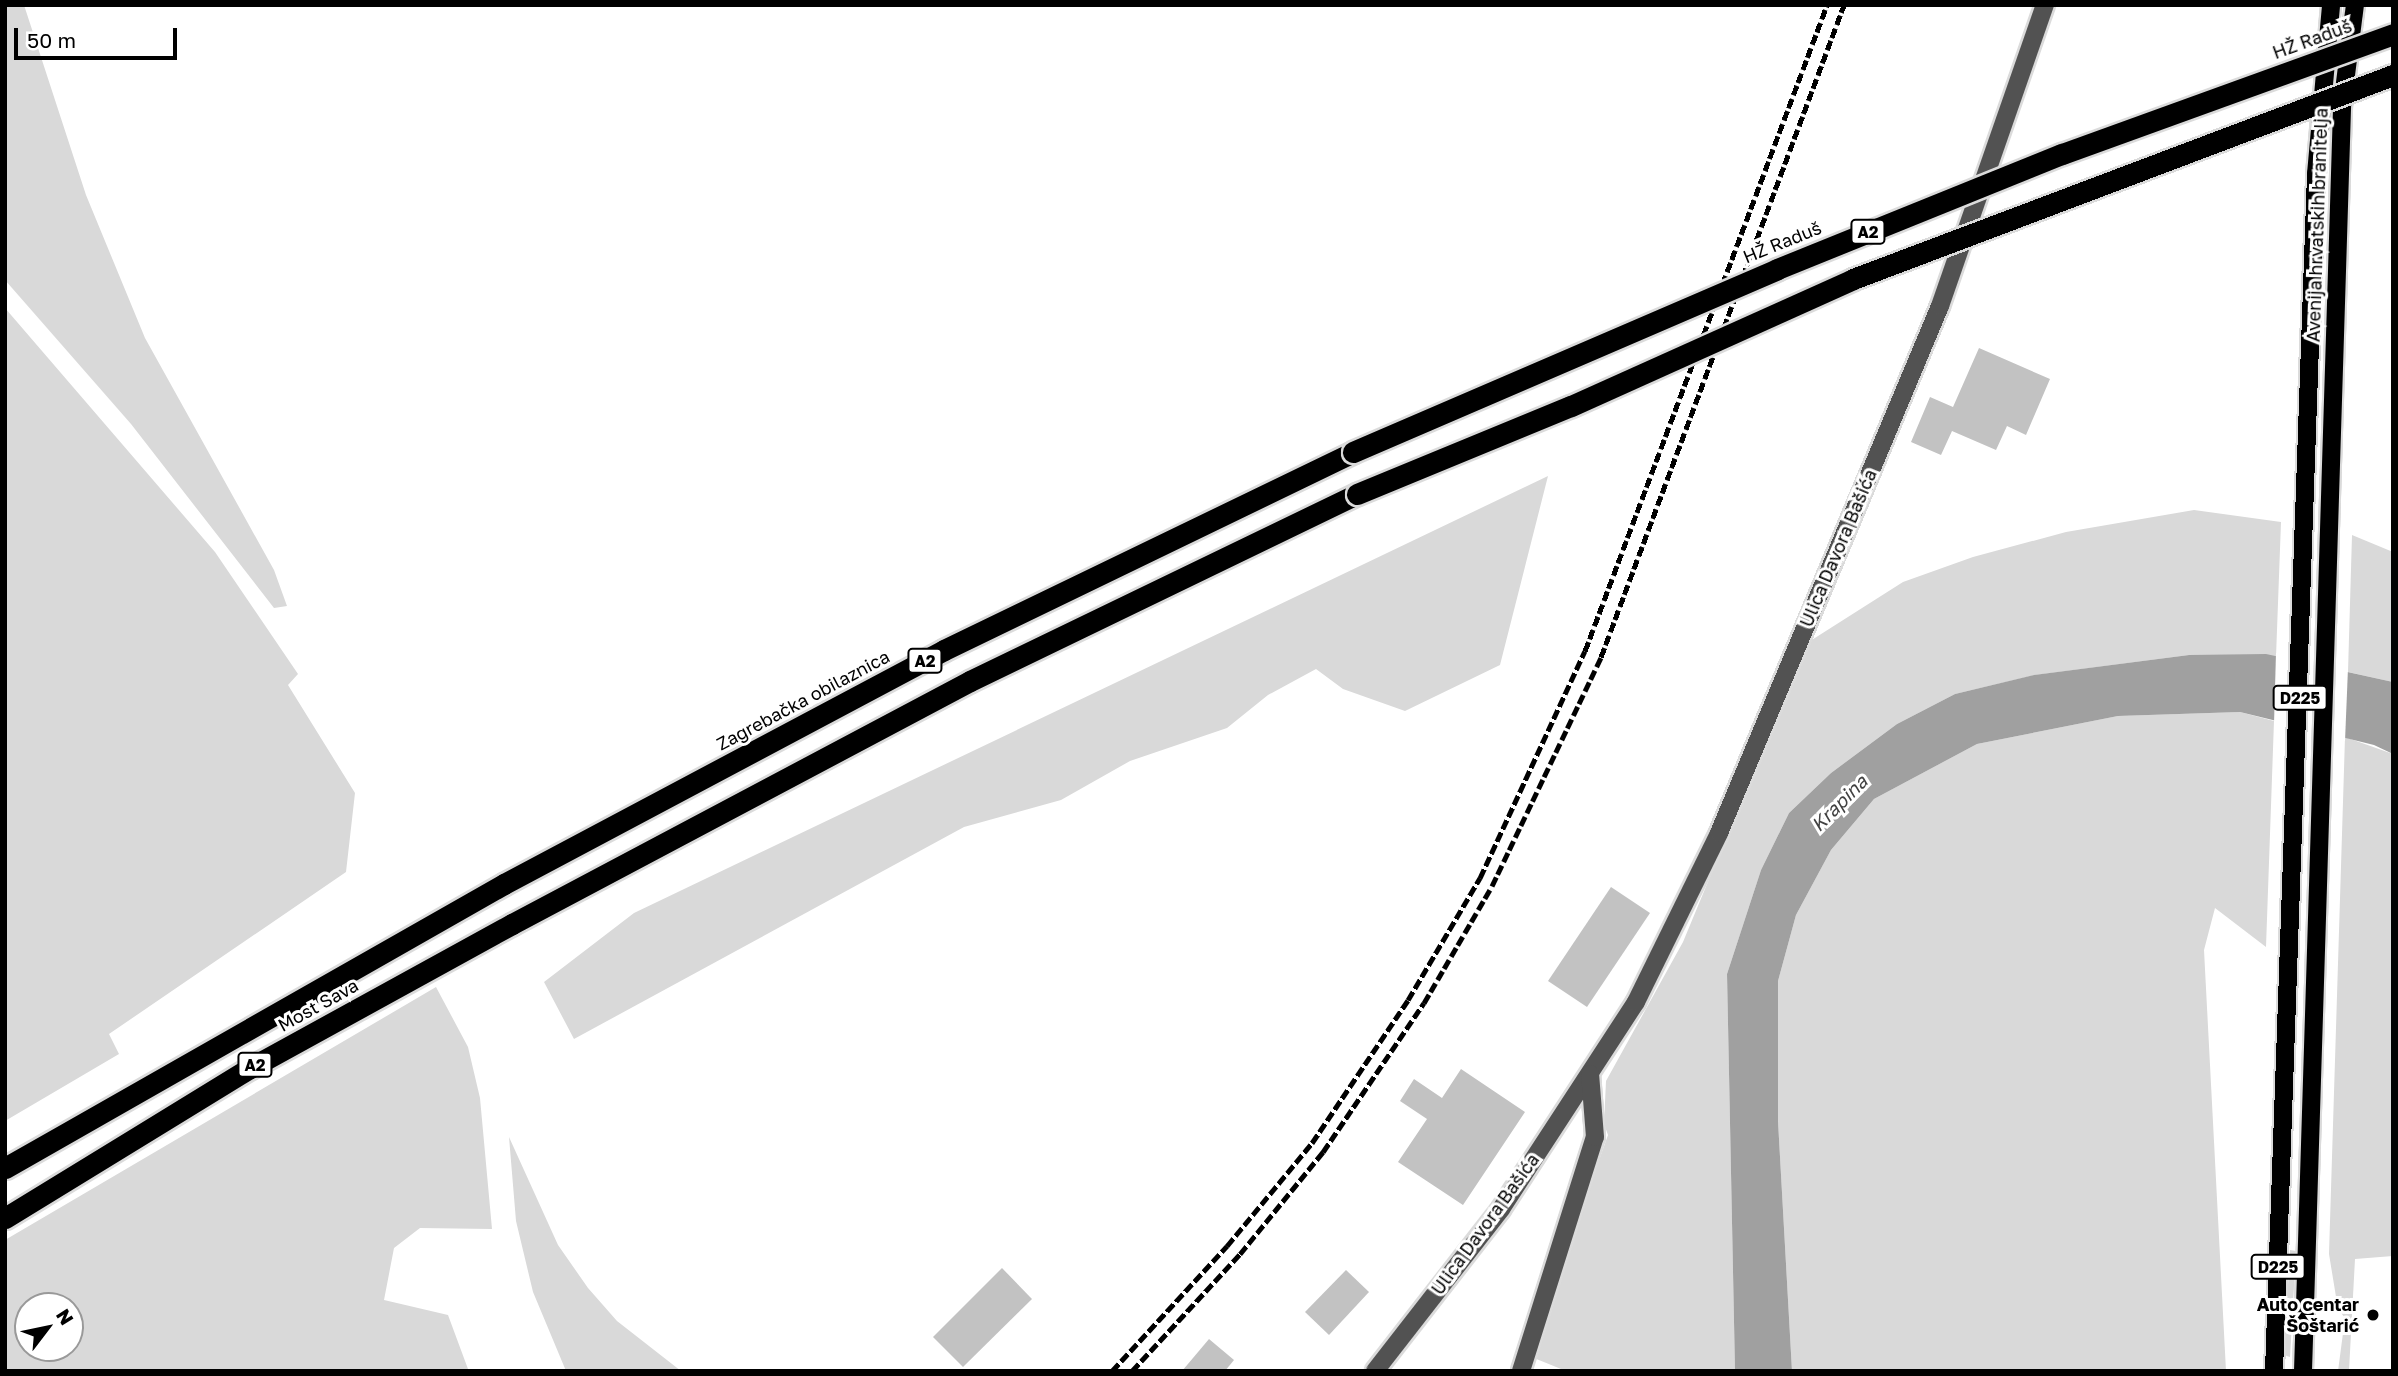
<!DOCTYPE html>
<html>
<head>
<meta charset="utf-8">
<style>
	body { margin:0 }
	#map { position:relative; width:2398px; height:1376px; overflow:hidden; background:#fff; font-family:"Golos Text",sans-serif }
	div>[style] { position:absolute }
	.green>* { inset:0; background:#d9d9d9 }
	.water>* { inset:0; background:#a0a0a0 }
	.pier>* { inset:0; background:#fff }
	.building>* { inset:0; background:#c2c2c2 }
	.roads { filter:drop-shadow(2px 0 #dbdbdb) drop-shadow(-2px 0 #dbdbdb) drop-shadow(0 2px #dbdbdb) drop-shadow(0 -2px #dbdbdb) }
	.minor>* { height:18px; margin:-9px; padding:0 9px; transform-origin:9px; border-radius:9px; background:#525252 }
	.major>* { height:18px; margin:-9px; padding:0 9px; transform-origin:9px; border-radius:9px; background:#000 }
	.highway>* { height:21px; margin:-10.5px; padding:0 10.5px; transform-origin:10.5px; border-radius:10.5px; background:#000 }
	.rail>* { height:5px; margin-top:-2.5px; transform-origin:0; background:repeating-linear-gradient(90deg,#000 0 10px,transparent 0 13.5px) }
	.bridges { filter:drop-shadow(2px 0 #dbdbdb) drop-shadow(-2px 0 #dbdbdb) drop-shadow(0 2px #dbdbdb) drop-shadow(0 -2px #dbdbdb) }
	.highway-bridge>* { height:21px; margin:-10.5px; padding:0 10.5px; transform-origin:10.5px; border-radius:10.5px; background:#000 }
	.dots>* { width:19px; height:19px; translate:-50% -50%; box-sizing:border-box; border:4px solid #fff; border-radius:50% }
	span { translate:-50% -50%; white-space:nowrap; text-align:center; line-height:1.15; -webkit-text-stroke:6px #fff; paint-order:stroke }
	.shield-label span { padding:2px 5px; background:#fff; border:2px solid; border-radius:5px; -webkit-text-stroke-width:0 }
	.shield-label { font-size:16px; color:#000; font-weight:700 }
	.street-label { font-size:18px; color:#000 }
	.poi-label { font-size:18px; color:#000; font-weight:700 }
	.right { translate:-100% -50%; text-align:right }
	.water-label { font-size:19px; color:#414141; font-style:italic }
	.frame { position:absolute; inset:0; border:7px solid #000; pointer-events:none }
	.north { position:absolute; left:14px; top:1292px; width:70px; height:70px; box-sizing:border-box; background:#fff; border:2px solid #999; border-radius:50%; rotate:58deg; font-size:19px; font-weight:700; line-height:28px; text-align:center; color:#000 }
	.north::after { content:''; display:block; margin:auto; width:24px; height:32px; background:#000; clip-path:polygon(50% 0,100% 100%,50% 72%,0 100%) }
	.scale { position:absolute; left:14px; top:28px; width:163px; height:32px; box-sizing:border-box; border:4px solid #000; border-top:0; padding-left:9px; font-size:21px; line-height:24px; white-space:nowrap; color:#000; -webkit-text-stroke:5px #fff; paint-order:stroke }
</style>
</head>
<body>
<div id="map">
	<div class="green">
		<i style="clip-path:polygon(5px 5px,24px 5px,86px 195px,145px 338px,274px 570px,287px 606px,274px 608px,131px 424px,5px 280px)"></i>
		<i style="clip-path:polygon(5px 308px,215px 552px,298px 674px,288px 685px,355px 793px,346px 872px,109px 1034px,119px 1054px,5px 1121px)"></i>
		<i style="clip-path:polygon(1548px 476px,1500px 665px,1405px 711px,1343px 689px,1316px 669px,1268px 695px,1227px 728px,1130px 761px,1061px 800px,964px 827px,574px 1039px,544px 982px,634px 913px)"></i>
		<i style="clip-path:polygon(2194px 510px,2281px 522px,2276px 657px,2189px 655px,2035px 675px,1955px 694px,1897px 724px,1831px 773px,1789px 813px,1761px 870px,1727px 974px,1735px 1371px,1566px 1371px,1529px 1356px,1608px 1135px,1604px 1124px,1606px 1081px,1683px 942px,1807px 643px,1903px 582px,1973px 557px,2066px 532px)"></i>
		<i style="clip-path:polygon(2352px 535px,2393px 552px,2393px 682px,2348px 672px)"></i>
		<i style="clip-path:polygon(2240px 712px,2274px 721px,2266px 947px,2215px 908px,2204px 950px,2226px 1371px,1792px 1371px,1778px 1121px,1778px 981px,1796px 915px,1831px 850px,1874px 799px,1977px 744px,2118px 716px)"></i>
		<i style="clip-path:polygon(2345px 737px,2393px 754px,2393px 1256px,2355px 1259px,2349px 1371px,2338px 1371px,2345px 1318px,2338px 1309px,2329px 1254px)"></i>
		<i style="clip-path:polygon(evenodd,436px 987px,468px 1047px,480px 1098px,492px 1229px,420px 1228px,394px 1248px,384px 1300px,448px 1315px,468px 1369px,489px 1371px,5px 1371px,5px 1240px,436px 987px,28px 1306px,70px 1306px,70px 1348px,28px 1348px,28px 1306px)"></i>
		<i style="clip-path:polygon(509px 1137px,558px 1245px,588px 1288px,617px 1321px,681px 1371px,566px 1371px,533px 1292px,516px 1221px)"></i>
		<i style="clip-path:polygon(2290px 1250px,2296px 1251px,2290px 1357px,2284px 1355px)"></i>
	</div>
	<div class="water">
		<i style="clip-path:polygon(2266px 654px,2393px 682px,2393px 754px,2374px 745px,2240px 712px,2118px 716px,1977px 744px,1874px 799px,1831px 850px,1796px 915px,1778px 981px,1778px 1121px,1792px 1371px,1735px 1371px,1727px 974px,1761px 870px,1789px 813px,1831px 773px,1897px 724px,1955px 694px,2034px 675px,2189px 655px)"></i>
	</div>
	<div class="pier">
		<i style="clip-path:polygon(2276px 653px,2348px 668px,2345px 741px,2274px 724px)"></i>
	</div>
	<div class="building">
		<i style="clip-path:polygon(1979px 348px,2050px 379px,2026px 435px,2007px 426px,1996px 450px,1952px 431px,1941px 455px,1911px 442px,1930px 397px,1953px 407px)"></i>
		<i style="clip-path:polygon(1611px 887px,1650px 913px,1587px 1007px,1548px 981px)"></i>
		<i style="clip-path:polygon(1461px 1069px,1525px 1112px,1463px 1205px,1398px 1162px,1427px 1119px,1400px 1101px,1414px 1079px,1442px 1098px)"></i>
		<i style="clip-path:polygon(1002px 1268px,1032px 1299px,963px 1367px,933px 1337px)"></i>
		<i style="clip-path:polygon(1346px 1270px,1369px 1292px,1329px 1335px,1305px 1312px)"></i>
		<i style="clip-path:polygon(1209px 1339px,1234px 1360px,1225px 1371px,1182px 1371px)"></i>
	</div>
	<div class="roads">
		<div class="minor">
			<i style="left:1375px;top:1371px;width:205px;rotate:-52.1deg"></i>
			<i style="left:1501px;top:1209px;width:247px;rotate:-56.9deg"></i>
			<i style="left:1636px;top:1002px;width:188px;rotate:-63.8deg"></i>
			<i style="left:1719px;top:833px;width:571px;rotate:-67.25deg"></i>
			<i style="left:1940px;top:306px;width:319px;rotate:-70.8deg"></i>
			<i style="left:1521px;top:1371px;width:245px;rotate:-72.5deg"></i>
			<i style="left:1595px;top:1137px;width:63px;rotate:-94.5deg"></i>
		</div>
		<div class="major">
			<i style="left:2274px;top:1371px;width:1198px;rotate:-87.99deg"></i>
			<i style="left:2316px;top:174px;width:170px;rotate:-84.9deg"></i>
			<i style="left:2303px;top:1371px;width:1266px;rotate:-88.23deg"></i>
			<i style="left:2342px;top:106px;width:102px;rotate:-82.7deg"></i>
		</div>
		<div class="highway">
			<i style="left:5px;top:1168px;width:574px;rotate:-29.65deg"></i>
			<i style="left:504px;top:884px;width:498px;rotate:-28deg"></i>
			<i style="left:944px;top:650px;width:454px;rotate:-25.8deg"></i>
			<i style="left:5px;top:1218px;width:287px;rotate:-31.5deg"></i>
			<i style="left:250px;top:1068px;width:299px;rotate:-28.8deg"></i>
			<i style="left:512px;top:924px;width:518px;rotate:-27.95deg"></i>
			<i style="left:970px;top:681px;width:430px;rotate:-25.8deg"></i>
		</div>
	</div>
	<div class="rail">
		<i style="left:1112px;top:1371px;width:170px;rotate:-47.4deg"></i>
		<i style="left:1227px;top:1246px;width:134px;rotate:-50.5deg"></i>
		<i style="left:1312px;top:1143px;width:172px;rotate:-56.1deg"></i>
		<i style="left:1408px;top:1000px;width:142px;rotate:-59.5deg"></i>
		<i style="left:1480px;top:878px;width:250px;rotate:-65.2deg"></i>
		<i style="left:1585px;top:651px;width:690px;rotate:-69.46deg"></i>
		<i style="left:1132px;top:1371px;width:159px;rotate:-47.3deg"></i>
		<i style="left:1240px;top:1254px;width:132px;rotate:-50.9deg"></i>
		<i style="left:1323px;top:1152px;width:180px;rotate:-55.9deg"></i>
		<i style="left:1424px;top:1003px;width:135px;rotate:-59.8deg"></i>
		<i style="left:1492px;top:886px;width:254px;rotate:-64.5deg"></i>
		<i style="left:1601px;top:657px;width:696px;rotate:-69.56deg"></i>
	</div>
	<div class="bridges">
		<div class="highway-bridge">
			<i style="left:1353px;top:452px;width:462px;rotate:-23.3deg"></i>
			<i style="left:1777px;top:269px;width:307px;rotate:-22deg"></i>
			<i style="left:2062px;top:154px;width:352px;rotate:-19.9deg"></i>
			<i style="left:1357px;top:494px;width:231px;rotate:-22.4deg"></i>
			<i style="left:1571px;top:406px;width:309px;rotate:-24.2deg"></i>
			<i style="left:1853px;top:279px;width:577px;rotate:-20.7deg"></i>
		</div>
	</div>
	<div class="dots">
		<i style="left:2373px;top:1315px;background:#000"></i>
	</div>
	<div class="shield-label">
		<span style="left:1868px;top:232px">A2</span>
		<span style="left:925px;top:661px">A2</span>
		<span style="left:2300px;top:698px">D225</span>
		<span style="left:255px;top:1065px">A2</span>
		<span style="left:2278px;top:1267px">D225</span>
	</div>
	<div class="street-label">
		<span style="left:2312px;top:39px;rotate:-20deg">HŽ Raduš</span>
		<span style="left:2317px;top:225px;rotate:-88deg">Avenija hrvatskih branitelja</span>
		<span style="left:1782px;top:242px;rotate:-22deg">HŽ Raduš</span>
		<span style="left:1838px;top:548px;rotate:-67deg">Ulica Davora Bašića</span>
		<span style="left:803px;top:700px;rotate:-28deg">Zagrebačka obilaznica</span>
		<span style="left:318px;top:1005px;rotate:-29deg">Most Sava</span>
		<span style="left:1485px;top:1224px;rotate:-54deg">Ulica Davora Bašića</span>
	</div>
	<div class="poi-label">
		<span class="right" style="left:2359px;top:1315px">Auto centar<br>Šoštarić</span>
	</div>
	<div class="water-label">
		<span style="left:1839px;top:803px;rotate:-45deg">Krapina</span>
	</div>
	<div class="frame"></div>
	<div class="north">N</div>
	<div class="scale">50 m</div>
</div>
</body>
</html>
